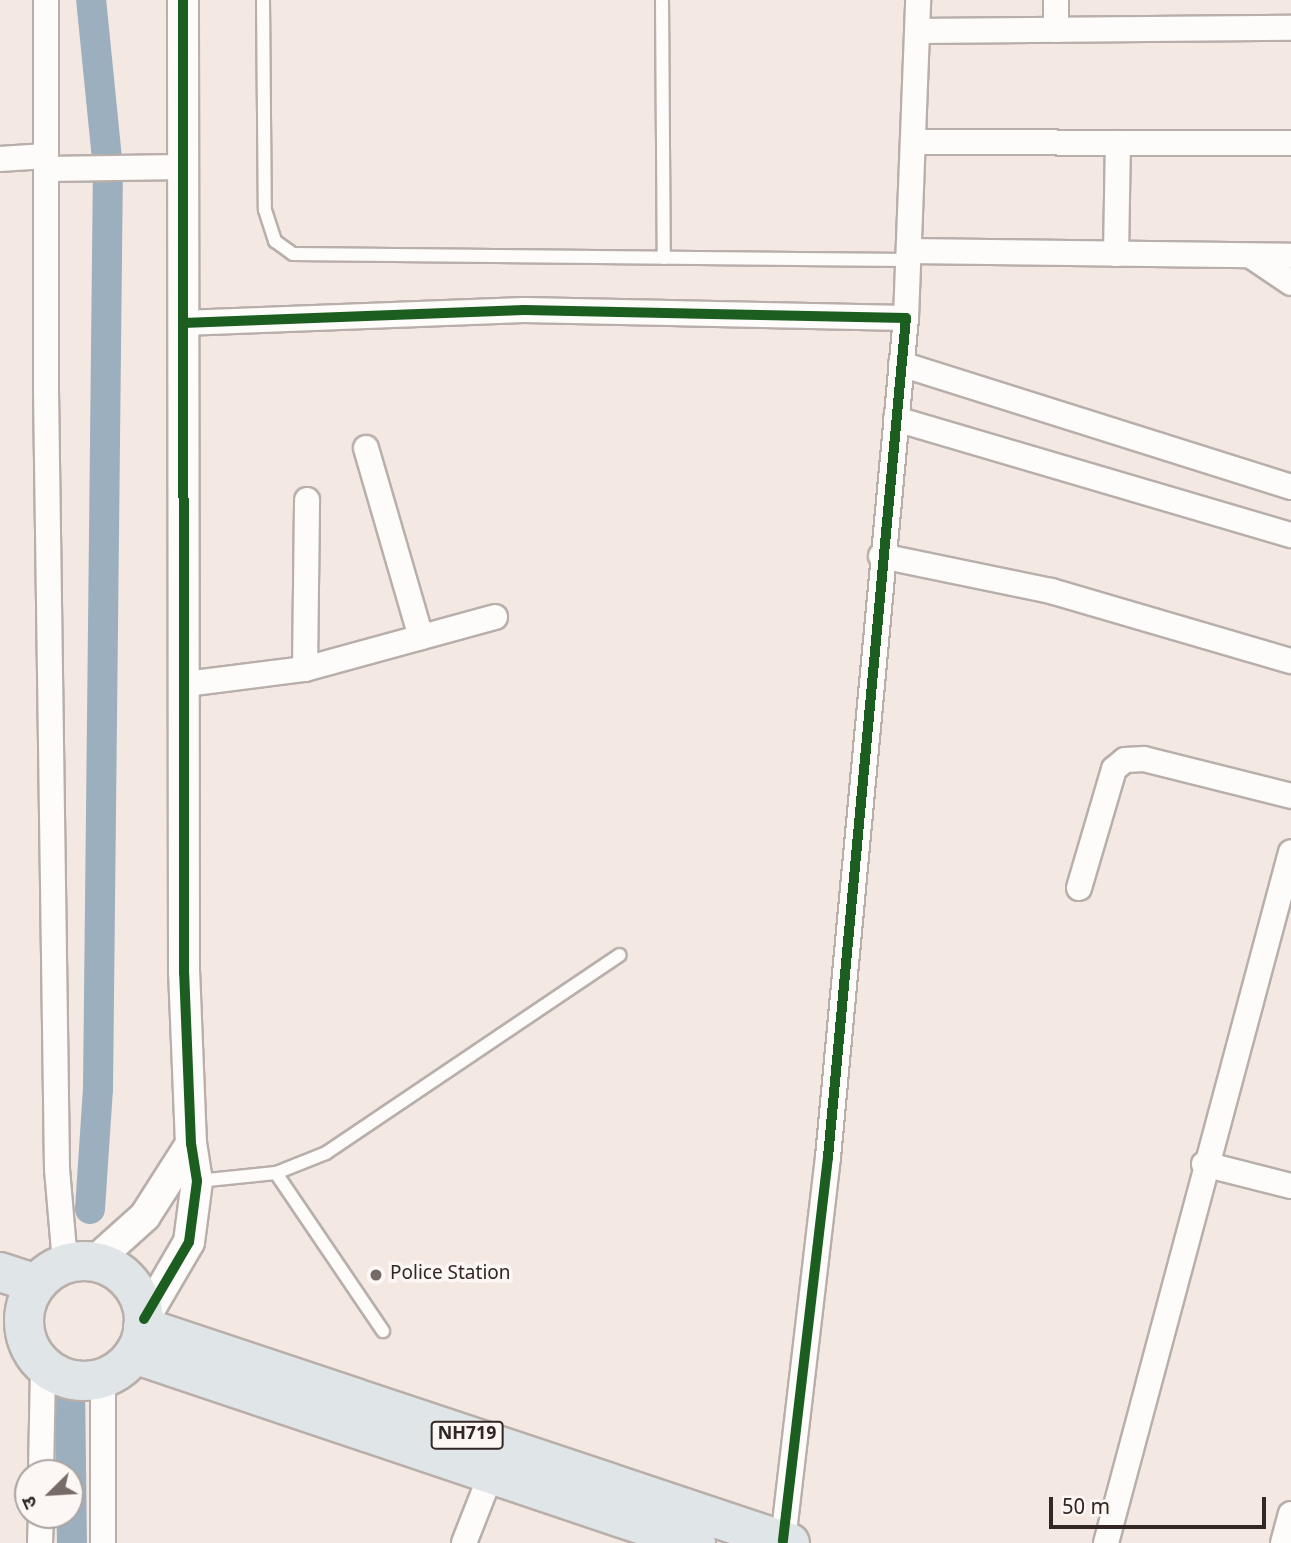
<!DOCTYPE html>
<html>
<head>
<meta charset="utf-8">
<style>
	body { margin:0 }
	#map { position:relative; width:1291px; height:1543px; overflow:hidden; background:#f4e8e2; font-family:Georgia,"Noto Sans Devanagari",serif }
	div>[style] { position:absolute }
	.canal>* { height:30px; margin:-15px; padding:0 15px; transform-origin:15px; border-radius:15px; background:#9cafbe }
	.roads { filter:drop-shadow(2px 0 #b9afaa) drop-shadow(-2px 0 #b9afaa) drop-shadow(0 2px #b9afaa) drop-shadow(0 -2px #b9afaa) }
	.service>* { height:12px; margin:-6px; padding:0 6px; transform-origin:6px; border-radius:6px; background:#fdfcfb }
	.minor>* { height:24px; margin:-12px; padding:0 12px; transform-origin:12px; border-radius:12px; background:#fdfcfb }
	.tertiary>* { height:30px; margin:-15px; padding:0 15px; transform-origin:15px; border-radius:15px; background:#fdfcfb }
	.trunk>* { height:38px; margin:-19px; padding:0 19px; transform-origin:19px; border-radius:19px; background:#e0e6e8 }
	.trunk>.ring { margin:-19px; padding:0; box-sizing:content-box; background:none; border:38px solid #e0e6e8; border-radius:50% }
	.cycleway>* { height:10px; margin:-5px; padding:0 5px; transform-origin:5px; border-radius:5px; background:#1b5e20 }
	.dots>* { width:19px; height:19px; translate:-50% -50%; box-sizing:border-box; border:4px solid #fcf6f4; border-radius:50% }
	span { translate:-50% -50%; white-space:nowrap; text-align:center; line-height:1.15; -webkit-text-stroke:7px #fcf6f4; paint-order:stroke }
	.shield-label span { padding:2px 5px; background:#fcf6f4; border:2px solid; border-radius:5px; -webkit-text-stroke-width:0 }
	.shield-label { font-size:18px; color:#322723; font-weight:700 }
	.poi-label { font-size:19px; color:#322723 }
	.left { translate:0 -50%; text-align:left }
	.north { position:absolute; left:14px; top:1459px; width:70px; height:70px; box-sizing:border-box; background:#fcf6f4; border:2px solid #aba3a0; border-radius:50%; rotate:246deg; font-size:19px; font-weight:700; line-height:28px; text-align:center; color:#322723 }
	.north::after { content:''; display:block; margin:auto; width:24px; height:32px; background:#766b66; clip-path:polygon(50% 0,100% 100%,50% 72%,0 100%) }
	.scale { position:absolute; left:1049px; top:1497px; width:217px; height:32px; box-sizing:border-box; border:4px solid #322723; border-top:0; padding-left:9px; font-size:21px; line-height:24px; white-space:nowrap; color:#322723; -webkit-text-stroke:5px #fcf6f4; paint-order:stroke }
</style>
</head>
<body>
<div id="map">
	<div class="canal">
		<i style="left:90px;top:1209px;width:120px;rotate:-86.2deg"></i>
		<i style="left:98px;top:1089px;width:920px;rotate:-89.38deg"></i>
		<i style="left:108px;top:169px;width:170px;rotate:-95.7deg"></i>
		<i style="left:70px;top:1383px;width:160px;rotate:89.3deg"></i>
	</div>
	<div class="roads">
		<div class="service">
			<i style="left:263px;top:0;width:210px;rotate:89.5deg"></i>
			<i style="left:265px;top:210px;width:33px;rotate:72deg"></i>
			<i style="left:275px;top:241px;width:22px;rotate:36deg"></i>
			<i style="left:293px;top:254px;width:616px;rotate:0.56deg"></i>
			<i style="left:662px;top:0;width:258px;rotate:89.6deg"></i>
			<i style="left:276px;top:1173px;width:191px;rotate:55.9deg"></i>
			<i style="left:198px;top:1181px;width:78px;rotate:-5.9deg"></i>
			<i style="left:276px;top:1173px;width:54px;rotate:-21.8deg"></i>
			<i style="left:326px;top:1153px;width:354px;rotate:-34deg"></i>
		</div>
		<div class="minor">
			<i style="left:46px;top:0;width:390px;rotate:90deg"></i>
			<i style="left:46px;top:390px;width:779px;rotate:89.19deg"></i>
			<i style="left:57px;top:1169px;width:94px;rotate:85.1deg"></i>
			<i style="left:1056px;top:30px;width:30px;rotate:-90deg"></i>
			<i style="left:917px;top:31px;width:374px;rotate:-0.5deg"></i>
			<i style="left:913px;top:142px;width:378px;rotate:0.2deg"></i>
			<i style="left:0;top:159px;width:46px;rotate:-3.7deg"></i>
			<i style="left:46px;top:169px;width:137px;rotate:-0.8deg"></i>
			<i style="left:909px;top:251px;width:382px;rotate:0.7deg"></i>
			<i style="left:1116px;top:254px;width:111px;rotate:-89deg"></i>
			<i style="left:1251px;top:256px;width:48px;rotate:34deg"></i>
			<i style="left:906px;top:318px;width:318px;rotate:-87.8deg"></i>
			<i style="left:183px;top:323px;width:341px;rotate:-2.2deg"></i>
			<i style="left:524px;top:310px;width:382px;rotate:1.2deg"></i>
			<i style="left:906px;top:318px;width:843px;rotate:95.31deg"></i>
			<i style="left:828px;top:1157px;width:387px;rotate:96.7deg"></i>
			<i style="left:901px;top:364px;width:409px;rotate:17.5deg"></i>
			<i style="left:896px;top:419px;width:412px;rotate:16.4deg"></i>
			<i style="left:366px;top:448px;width:197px;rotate:73.8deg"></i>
			<i style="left:881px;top:556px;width:174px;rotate:11.6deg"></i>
			<i style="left:1051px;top:591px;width:250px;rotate:16.3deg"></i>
			<i style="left:305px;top:669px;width:169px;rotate:-89.3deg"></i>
			<i style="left:186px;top:684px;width:120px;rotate:-7.2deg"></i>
			<i style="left:305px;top:669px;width:197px;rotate:-15.3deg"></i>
			<i style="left:1079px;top:888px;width:124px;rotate:-73.6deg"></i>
			<i style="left:1114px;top:769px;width:14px;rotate:-39deg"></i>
			<i style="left:1125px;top:760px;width:19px;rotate:-3deg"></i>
			<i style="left:1144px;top:759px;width:152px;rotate:14.1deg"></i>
			<i style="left:1204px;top:1164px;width:90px;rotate:14.2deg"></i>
			<i style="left:103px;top:1378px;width:165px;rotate:90deg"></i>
			<i style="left:41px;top:1473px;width:107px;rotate:-88.9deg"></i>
			<i style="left:40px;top:1543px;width:28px;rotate:-88deg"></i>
			<i style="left:464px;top:1543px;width:74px;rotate:-68.6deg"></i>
			<i style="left:1106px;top:1543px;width:715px;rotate:-75.01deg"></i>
			<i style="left:1283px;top:1543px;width:30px;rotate:-75deg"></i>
		</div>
		<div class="tertiary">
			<i style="left:94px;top:1262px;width:69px;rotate:-42deg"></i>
			<i style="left:145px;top:1216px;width:85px;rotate:-57.4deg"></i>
			<i style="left:144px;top:1319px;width:89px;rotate:-59.7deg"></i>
			<i style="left:189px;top:1242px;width:62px;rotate:-82.5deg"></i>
			<i style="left:197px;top:1181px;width:37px;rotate:-99deg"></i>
			<i style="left:191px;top:1144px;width:171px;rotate:-92.3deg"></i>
			<i style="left:184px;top:973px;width:973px;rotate:-90.06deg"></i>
		</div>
		<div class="trunk">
			<i class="ring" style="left:24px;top:1261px;width:82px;height:82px"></i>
			<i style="left:0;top:1272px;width:38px;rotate:18deg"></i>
			<i style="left:143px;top:1327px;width:682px;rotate:18.46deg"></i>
			<i style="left:134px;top:1354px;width:593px;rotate:18.59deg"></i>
		</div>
	</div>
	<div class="cycleway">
		<i style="left:183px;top:323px;width:341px;rotate:-2.2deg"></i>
		<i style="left:524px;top:310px;width:382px;rotate:1.2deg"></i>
		<i style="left:906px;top:318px;width:843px;rotate:95.31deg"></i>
		<i style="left:828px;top:1157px;width:387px;rotate:96.7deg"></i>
		<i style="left:144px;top:1319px;width:89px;rotate:-59.7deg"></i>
		<i style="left:189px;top:1242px;width:62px;rotate:-82.5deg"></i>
		<i style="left:197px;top:1181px;width:37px;rotate:-99deg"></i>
		<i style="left:191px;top:1144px;width:171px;rotate:-92.3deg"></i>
		<i style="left:184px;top:973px;width:973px;rotate:-90.06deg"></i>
	</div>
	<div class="dots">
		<i style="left:376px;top:1275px;background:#766b66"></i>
	</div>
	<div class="shield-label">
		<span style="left:467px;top:1435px">NH719</span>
	</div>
	<div class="poi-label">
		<span class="left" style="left:390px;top:1275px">Police Station</span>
	</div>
	<div class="north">उ</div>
	<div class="scale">50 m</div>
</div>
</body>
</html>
